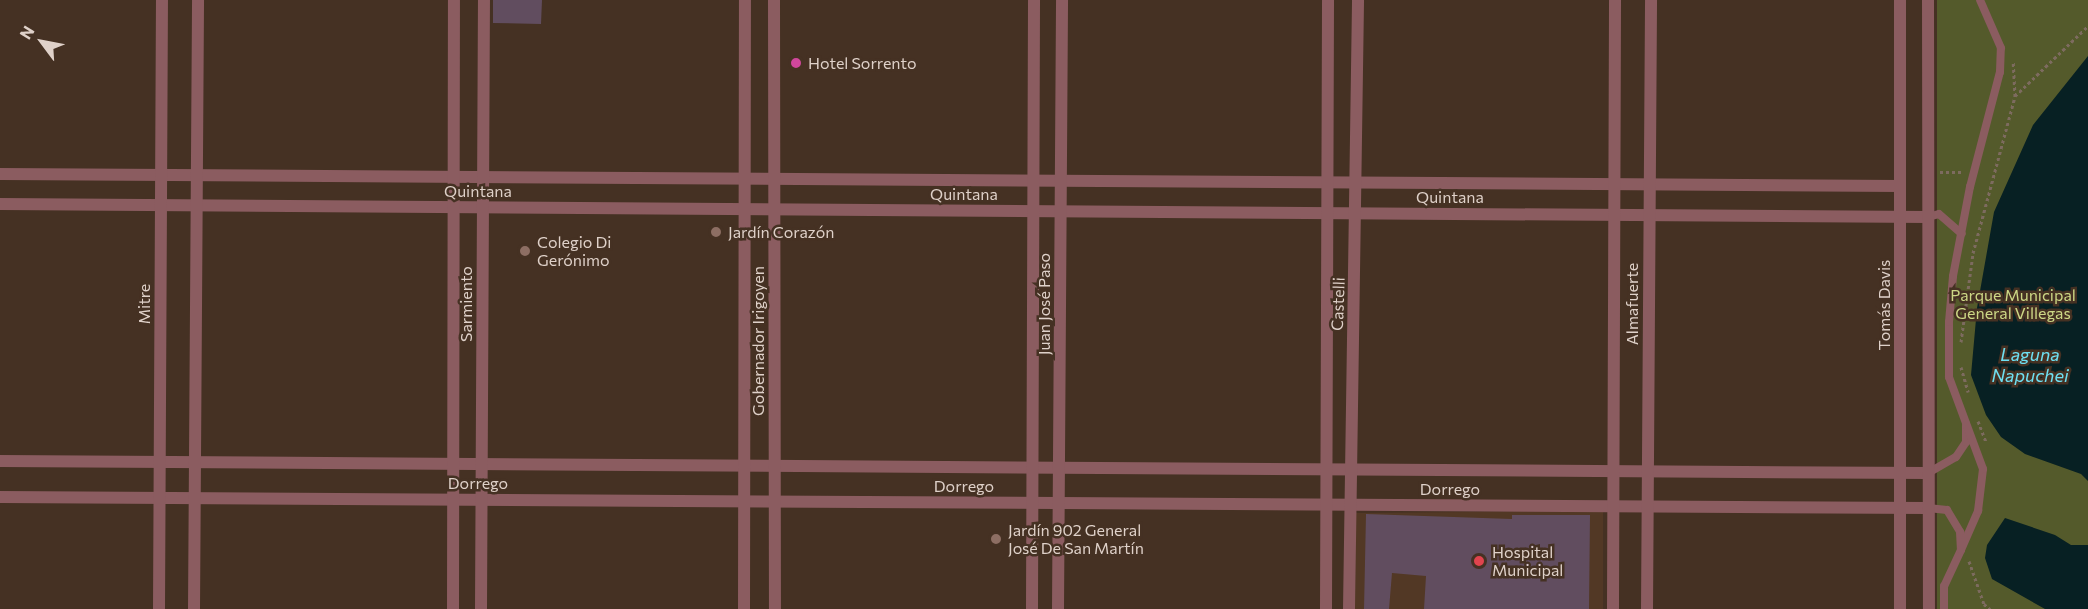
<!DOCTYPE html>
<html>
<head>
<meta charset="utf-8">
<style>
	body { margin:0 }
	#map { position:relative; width:2088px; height:609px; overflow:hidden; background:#453123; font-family:Commissioner,sans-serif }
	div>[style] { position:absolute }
	.built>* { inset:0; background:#523825 }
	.green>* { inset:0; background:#545a2b }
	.water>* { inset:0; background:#072023 }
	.building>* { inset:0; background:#614d5f }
	.path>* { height:3px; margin-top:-1.5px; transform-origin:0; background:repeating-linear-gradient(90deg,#7d6b5f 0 3px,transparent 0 6px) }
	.service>* { height:8px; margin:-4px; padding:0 4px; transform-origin:4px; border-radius:4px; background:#8b5c60 }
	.minor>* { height:12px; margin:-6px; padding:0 6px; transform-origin:6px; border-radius:6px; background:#8b5c60 }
	.tertiary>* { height:12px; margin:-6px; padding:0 6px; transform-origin:6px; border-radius:6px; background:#8b5c60 }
	.dots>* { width:16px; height:16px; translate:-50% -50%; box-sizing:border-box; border:3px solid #453123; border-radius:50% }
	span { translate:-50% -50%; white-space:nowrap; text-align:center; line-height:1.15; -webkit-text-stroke:5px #453123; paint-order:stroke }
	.poi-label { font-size:16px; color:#dfd1c9 }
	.left { translate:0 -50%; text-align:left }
	.street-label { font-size:16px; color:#dfd1c9 }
	.park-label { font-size:16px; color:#cdd886 }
	.water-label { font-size:18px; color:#6ee0f2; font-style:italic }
	.north { position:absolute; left:12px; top:12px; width:60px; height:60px; -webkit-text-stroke:4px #453123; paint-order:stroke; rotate:302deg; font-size:16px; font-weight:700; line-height:24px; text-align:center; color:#dfd1c9 }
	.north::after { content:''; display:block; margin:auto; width:21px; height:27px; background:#dfd1c9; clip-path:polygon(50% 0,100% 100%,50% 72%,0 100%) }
</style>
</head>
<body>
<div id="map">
	<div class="built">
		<i style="clip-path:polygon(1603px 511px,1603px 609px,1355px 609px,1356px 513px)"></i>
	</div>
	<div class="green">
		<i style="clip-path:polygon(1937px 0,2088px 0,2088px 609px,1937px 609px)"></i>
	</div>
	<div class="water">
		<i style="clip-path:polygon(2088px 56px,2088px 481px,2081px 474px,2025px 454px,2001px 437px,1986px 415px,1971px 375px,1977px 308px,1994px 212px,2033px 125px)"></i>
		<i style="clip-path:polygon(2005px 518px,2055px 535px,2071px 545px,2088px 545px,2088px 609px,2045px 609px,1992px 579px,1985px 558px,1987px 545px)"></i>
	</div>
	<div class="building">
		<i style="clip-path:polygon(493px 0,542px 0,541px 24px,493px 23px)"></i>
		<i style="clip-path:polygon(1366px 514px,1512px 519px,1512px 515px,1590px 515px,1589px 609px,1424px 609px,1426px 576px,1392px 573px,1389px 609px,1364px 609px)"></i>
	</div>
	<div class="path">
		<i style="left:2015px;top:96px;width:101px;rotate:-43.8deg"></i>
		<i style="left:1940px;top:172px;width:24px"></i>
		<i style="left:1961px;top:342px;width:90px;rotate:-82.3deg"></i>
		<i style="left:1973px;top:253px;width:163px;rotate:-75deg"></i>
		<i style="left:2015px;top:96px;width:35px;rotate:-93deg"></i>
		<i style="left:1961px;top:367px;width:26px;rotate:74deg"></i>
		<i style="left:1978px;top:421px;width:22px;rotate:69deg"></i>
		<i style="left:1969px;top:561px;width:46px;rotate:70.8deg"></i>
		<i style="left:1984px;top:604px;width:8px;rotate:40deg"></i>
	</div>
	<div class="service">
		<i style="left:1928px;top:217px;width:11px;rotate:-15deg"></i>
		<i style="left:1939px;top:214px;width:30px;rotate:41deg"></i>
		<i style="left:1928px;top:473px;width:32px;rotate:-30deg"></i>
		<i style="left:1956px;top:457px;width:18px;rotate:-56deg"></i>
		<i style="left:1966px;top:442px;width:18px;rotate:-90deg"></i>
		<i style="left:1928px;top:508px;width:19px;rotate:6deg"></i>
		<i style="left:1947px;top:510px;width:26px;rotate:59deg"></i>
		<i style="left:1960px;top:532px;width:18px;rotate:87deg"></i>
		<i style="left:1961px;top:550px;width:40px;rotate:115deg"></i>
		<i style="left:1944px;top:586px;width:23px;rotate:90deg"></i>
		<i style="left:1961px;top:550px;width:43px;rotate:-66.4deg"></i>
		<i style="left:1978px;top:511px;width:42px;rotate:-83.2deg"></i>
		<i style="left:1983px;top:469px;width:98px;rotate:-110.3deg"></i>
		<i style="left:1949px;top:377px;width:55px;rotate:-90deg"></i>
		<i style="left:1949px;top:322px;width:46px;rotate:-85deg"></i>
		<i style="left:1953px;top:276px;width:91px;rotate:-79.2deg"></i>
		<i style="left:1970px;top:187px;width:119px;rotate:-75.4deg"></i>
		<i style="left:2000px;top:72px;width:24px;rotate:-88deg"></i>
		<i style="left:2001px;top:48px;width:52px;rotate:-113.6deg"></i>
	</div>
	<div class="minor">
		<i style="left:0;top:174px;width:1900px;rotate:0.36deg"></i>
		<i style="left:0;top:204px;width:1928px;rotate:0.39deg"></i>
		<i style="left:0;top:461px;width:1928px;rotate:0.36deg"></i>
		<i style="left:0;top:497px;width:1928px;rotate:0.33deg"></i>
		<i style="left:159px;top:609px;width:609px;rotate:-89.72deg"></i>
		<i style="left:194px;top:609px;width:609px;rotate:-89.62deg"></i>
		<i style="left:453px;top:609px;width:609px;rotate:-89.91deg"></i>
		<i style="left:481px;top:609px;width:609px;rotate:-89.72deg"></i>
		<i style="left:1032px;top:609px;width:609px;rotate:-89.81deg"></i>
		<i style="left:1058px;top:609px;width:609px;rotate:-89.62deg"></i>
		<i style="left:1326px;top:609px;width:609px;rotate:-89.81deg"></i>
		<i style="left:1349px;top:609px;width:609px;rotate:-89.15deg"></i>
		<i style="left:1613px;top:609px;width:609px;rotate:-89.81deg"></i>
		<i style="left:1647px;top:609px;width:609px;rotate:-89.62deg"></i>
	</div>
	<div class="tertiary">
		<i style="left:774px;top:0;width:609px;rotate:89.91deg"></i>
		<i style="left:1900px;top:0;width:609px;rotate:90deg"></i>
		<i style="left:1928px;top:0;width:609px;rotate:89.91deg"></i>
		<i style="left:744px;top:609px;width:609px;rotate:-89.91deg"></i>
	</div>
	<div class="dots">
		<i style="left:796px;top:63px;background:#d1479c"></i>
		<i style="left:716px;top:232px;background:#8d6e63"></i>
		<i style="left:525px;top:251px;background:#8d6e63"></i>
		<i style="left:996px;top:539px;background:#8d6e63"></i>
		<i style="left:1479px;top:561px;background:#e0444e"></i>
	</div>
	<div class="poi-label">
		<span class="left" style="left:808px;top:63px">Hotel Sorrento</span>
		<span class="left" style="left:728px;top:232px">Jardín Corazón</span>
		<span class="left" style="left:537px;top:251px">Colegio Di<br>Gerónimo</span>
		<span class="left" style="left:1008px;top:539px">Jardín 902 General<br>José De San Martín</span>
		<span class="left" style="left:1492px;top:561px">Hospital<br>Municipal</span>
	</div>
	<div class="street-label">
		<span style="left:478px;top:191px">Quintana</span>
		<span style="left:964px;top:194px">Quintana</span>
		<span style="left:1450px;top:197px">Quintana</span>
		<span style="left:144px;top:304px;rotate:-90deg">Mitre</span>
		<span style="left:466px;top:304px;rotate:-90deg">Sarmiento</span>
		<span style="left:1044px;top:304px;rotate:-90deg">Juan José Paso</span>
		<span style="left:1338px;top:304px;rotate:-88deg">Castelli</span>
		<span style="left:1632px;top:304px;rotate:-90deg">Almafuerte</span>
		<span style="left:1884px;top:305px;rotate:-90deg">Tomás Davis</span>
		<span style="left:758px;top:341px;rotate:-90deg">Gobernador Irigoyen</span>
		<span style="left:478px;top:483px">Dorrego</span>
		<span style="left:964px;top:486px">Dorrego</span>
		<span style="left:1450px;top:489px">Dorrego</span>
	</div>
	<div class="park-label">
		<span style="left:2013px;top:304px">Parque Municipal<br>General Villegas</span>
	</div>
	<div class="water-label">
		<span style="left:2030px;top:365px">Laguna<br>Napuchei</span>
	</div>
	<div class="north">N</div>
</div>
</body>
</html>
